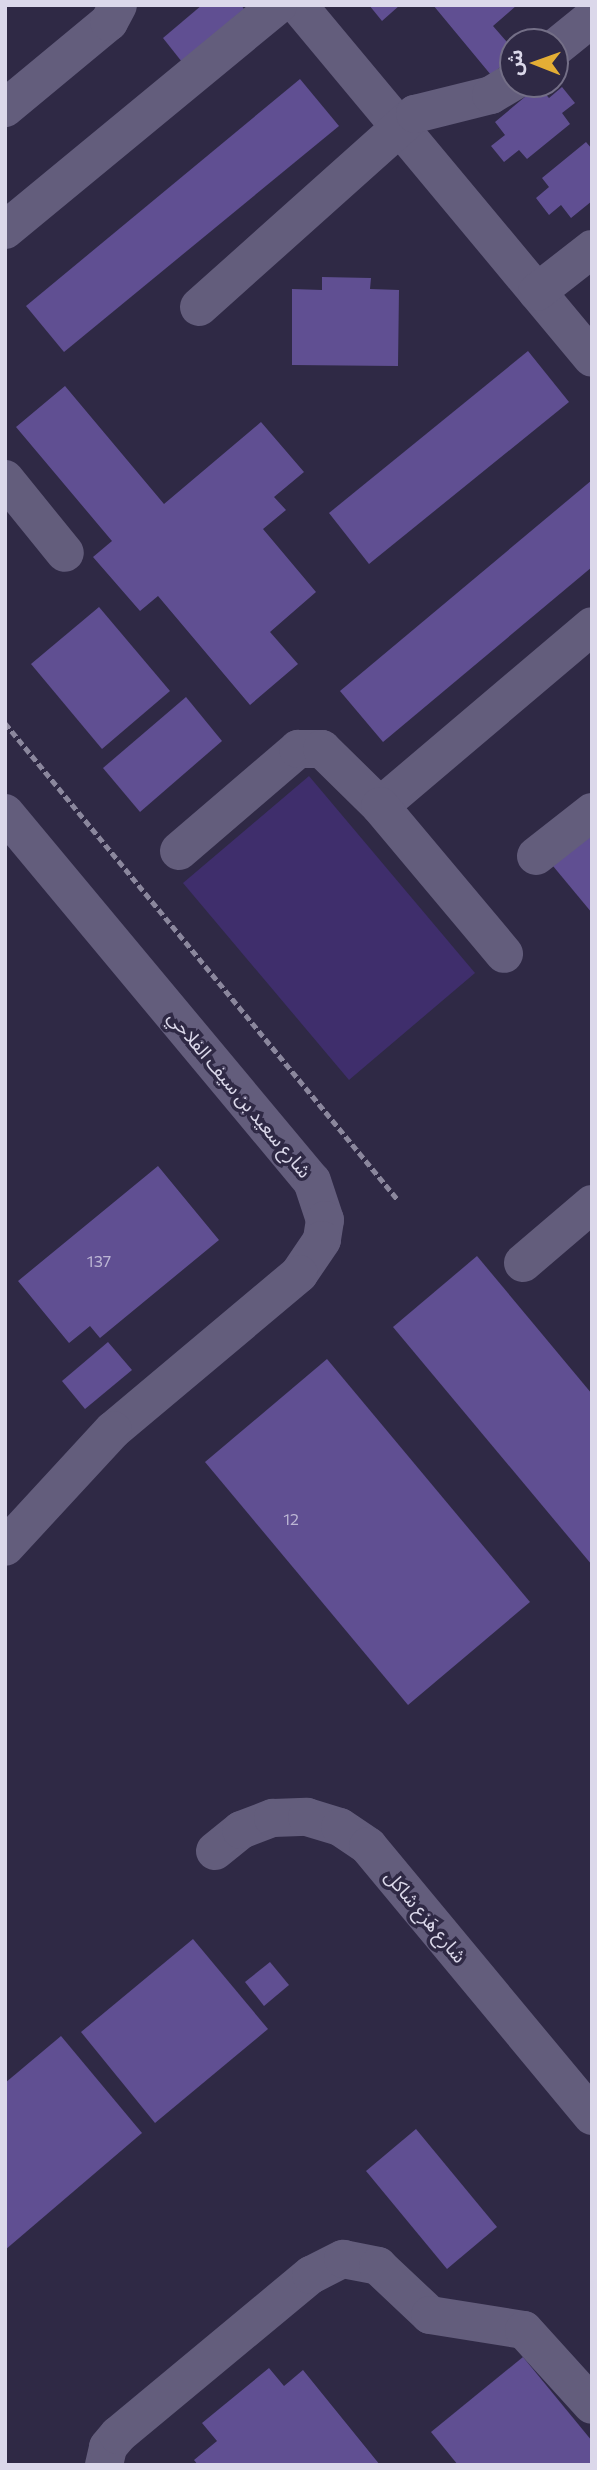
<!DOCTYPE html>
<html>
<head>
<meta charset="utf-8">
<style>
	body { margin:0 }
	#map { position:relative; width:597px; height:2470px; overflow:hidden; background:#2f2945; font-family:Commissioner,"Noto Sans Arabic",sans-serif }
	div>[style] { position:absolute }
	.green>* { inset:0; background:#3f2e6c }
	.building>* { inset:0; background:#604f92 }
	.path>* { height:4.5px; margin-top:-2.25px; transform-origin:0; background:repeating-linear-gradient(90deg,#8b879d 0 7px,transparent 0 10.5px) }
	.minor>* { height:38px; margin:-19px; padding:0 19px; transform-origin:19px; border-radius:19px; background:#635d7c }
	span { translate:-50% -50%; white-space:nowrap; text-align:center; line-height:1.15; -webkit-text-stroke:7px #2f2945; paint-order:stroke }
	.number-label { font-size:16px; color:#bcb6d4 }
	.number-label span { -webkit-text-stroke-width:0 }
	.street-label { font-size:19px; color:#dbd8ea }
	.frame { position:absolute; inset:0; border:7px solid #dbd8ea; pointer-events:none }
	.north { position:absolute; left:499px; top:28px; width:70px; height:70px; box-sizing:border-box; background:#2f2945; border:2px solid #746f87; border-radius:50%; rotate:271deg; font-size:19px; font-weight:700; line-height:28px; text-align:center; color:#dbd8ea }
	.north::after { content:''; display:block; margin:auto; width:24px; height:32px; background:#e4ae35; clip-path:polygon(50% 0,100% 100%,50% 72%,0 100%) }
</style>
</head>
<body>
<div id="map">
	<div class="green">
		<i style="clip-path:polygon(309px 776px,475px 973px,349px 1080px,183px 883px)"></i>
	</div>
	<div class="building">
		<i style="clip-path:polygon(202px 5px,241px 5px,244px 9px,182px 62px,163px 38px)"></i>
		<i style="clip-path:polygon(369px 5px,400px 5px,382px 21px)"></i>
		<i style="clip-path:polygon(433px 5px,517px 5px,493px 26px,513px 49px,513px 56px,491px 75px)"></i>
		<i style="clip-path:polygon(300px 79px,339px 126px,64px 352px,26px 306px)"></i>
		<i style="clip-path:polygon(538px 86px,549px 98px,562px 87px,575px 103px,562px 113px,570px 124px,527px 159px,519px 150px,504px 162px,491px 146px,505px 135px,495px 122px)"></i>
		<i style="clip-path:polygon(586px 142px,592px 149px,592px 201px,571px 218px,561px 205px,549px 215px,536px 198px,549px 187px,542px 178px)"></i>
		<i style="clip-path:polygon(322px 277px,371px 278px,370px 289px,399px 290px,398px 366px,292px 365px,292px 289px,322px 290px)"></i>
		<i style="clip-path:polygon(528px 351px,569px 402px,369px 564px,329px 513px)"></i>
		<i style="clip-path:polygon(65px 386px,164px 504px,261px 422px,304px 472px,274px 497px,286px 510px,263px 529px,316px 592px,270px 632px,298px 664px,250px 705px,158px 596px,140px 611px,93px 557px,112px 541px,16px 427px)"></i>
		<i style="clip-path:polygon(592px 480px,592px 567px,383px 742px,340px 691px)"></i>
		<i style="clip-path:polygon(99px 607px,170px 691px,102px 749px,31px 664px)"></i>
		<i style="clip-path:polygon(186px 697px,222px 741px,140px 812px,103px 768px)"></i>
		<i style="clip-path:polygon(592px 834px,592px 913px,553px 866px)"></i>
		<i style="clip-path:polygon(158px 1166px,219px 1240px,100px 1338px,90px 1326px,69px 1343px,18px 1281px)"></i>
		<i style="clip-path:polygon(477px 1256px,592px 1394px,592px 1565px,393px 1327px)"></i>
		<i style="clip-path:polygon(108px 1342px,132px 1370px,85px 1409px,62px 1381px)"></i>
		<i style="clip-path:polygon(327px 1359px,530px 1602px,408px 1705px,205px 1462px)"></i>
		<i style="clip-path:polygon(193px 1939px,268px 2029px,155px 2123px,81px 2032px)"></i>
		<i style="clip-path:polygon(270px 1962px,289px 1985px,264px 2006px,245px 1982px)"></i>
		<i style="clip-path:polygon(61px 2036px,142px 2133px,5px 2250px,5px 2083px)"></i>
		<i style="clip-path:polygon(416px 2129px,497px 2227px,447px 2269px,366px 2171px)"></i>
		<i style="clip-path:polygon(523px 2357px,592px 2441px,592px 2465px,458px 2465px,431px 2432px)"></i>
		<i style="clip-path:polygon(269px 2368px,284px 2386px,303px 2370px,380px 2465px,198px 2465px,194px 2460px,217px 2441px,202px 2423px)"></i>
	</div>
	<div class="path">
		<i style="left:5px;top:723px;width:619px;rotate:50.5deg"></i>
	</div>
	<div class="minor">
		<i style="left:298px;top:5px;width:459px;rotate:50.2deg"></i>
		<i style="left:555px;top:48px;width:48px;rotate:-39deg"></i>
		<i style="left:5px;top:108px;width:135px;rotate:-39.6deg"></i>
		<i style="left:109px;top:22px;width:19px;rotate:-62deg"></i>
		<i style="left:5px;top:230px;width:354px;rotate:-39.5deg"></i>
		<i style="left:537px;top:292px;width:70px;rotate:-38deg"></i>
		<i style="left:199px;top:307px;width:290px;rotate:-41.8deg"></i>
		<i style="left:415px;top:114px;width:78px;rotate:-14deg"></i>
		<i style="left:491px;top:95px;width:26px;rotate:-31deg"></i>
		<i style="left:5px;top:479px;width:95px;rotate:51deg"></i>
		<i style="left:380px;top:806px;width:278px;rotate:-40.3deg"></i>
		<i style="left:5px;top:813px;width:479px;rotate:50.2deg"></i>
		<i style="left:312px;top:1181px;width:41px;rotate:71.6deg"></i>
		<i style="left:325px;top:1220px;width:20px;rotate:99deg"></i>
		<i style="left:322px;top:1240px;width:41px;rotate:124.1deg"></i>
		<i style="left:299px;top:1274px;width:243px;rotate:140deg"></i>
		<i style="left:113px;top:1430px;width:159px;rotate:132.7deg"></i>
		<i style="left:179px;top:851px;width:157px;rotate:-40.6deg"></i>
		<i style="left:298px;top:749px;width:24px"></i>
		<i style="left:322px;top:749px;width:81px;rotate:44.5deg"></i>
		<i style="left:380px;top:806px;width:193px;rotate:50deg"></i>
		<i style="left:536px;top:856px;width:71px;rotate:-38.2deg"></i>
		<i style="left:523px;top:1263px;width:91px;rotate:-40.5deg"></i>
		<i style="left:215px;top:1851px;width:33px;rotate:-39deg"></i>
		<i style="left:241px;top:1830px;width:34px;rotate:-21deg"></i>
		<i style="left:273px;top:1818px;width:34px;rotate:-2deg"></i>
		<i style="left:307px;top:1817px;width:34px;rotate:17deg"></i>
		<i style="left:340px;top:1827px;width:34px;rotate:34deg"></i>
		<i style="left:368px;top:1846px;width:351px;rotate:50.3deg"></i>
		<i style="left:104px;top:2465px;width:18px;rotate:-77deg"></i>
		<i style="left:108px;top:2447px;width:16px;rotate:-50deg"></i>
		<i style="left:118px;top:2435px;width:251px;rotate:-39.7deg"></i>
		<i style="left:311px;top:2275px;width:36px;rotate:-27deg"></i>
		<i style="left:343px;top:2259px;width:36px;rotate:11deg"></i>
		<i style="left:378px;top:2266px;width:71px;rotate:43.3deg"></i>
		<i style="left:430px;top:2315px;width:95px;rotate:9.1deg"></i>
		<i style="left:524px;top:2330px;width:101px;rotate:47.8deg"></i>
	</div>
	<div class="number-label">
		<span style="left:99px;top:1261px">137</span>
		<span style="left:291px;top:1519px">12</span>
	</div>
	<div class="street-label">
		<span style="left:240px;top:1094px;rotate:50deg">شارع سعيد بن سيف الفلاحي</span>
		<span style="left:426px;top:1916px;rotate:50deg">شارع هَزع شاكل</span>
	</div>
	<div class="frame"></div>
	<div class="north">ش</div>
</div>
</body>
</html>
